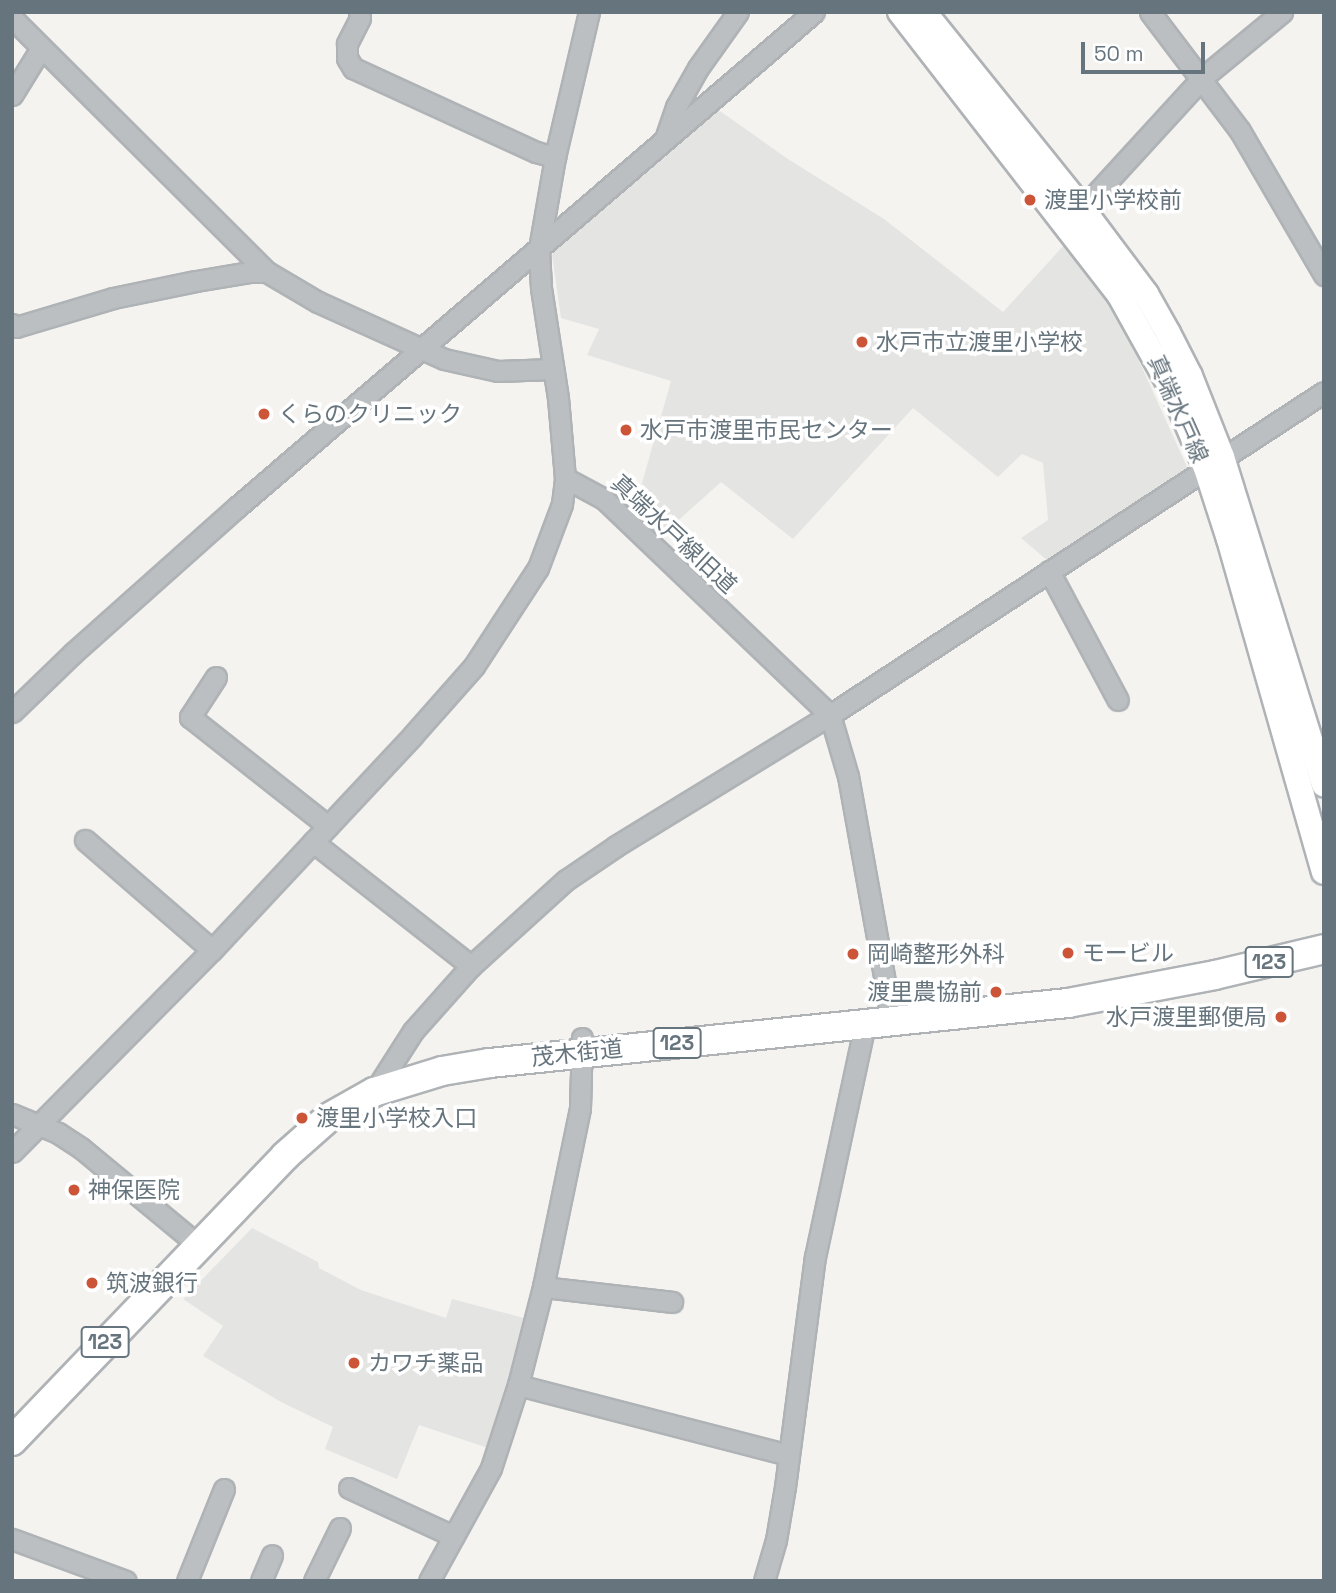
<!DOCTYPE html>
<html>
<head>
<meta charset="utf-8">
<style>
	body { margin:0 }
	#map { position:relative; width:1336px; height:1593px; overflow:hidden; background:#f4f3f0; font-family:"Space Grotesk","Noto Sans JP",sans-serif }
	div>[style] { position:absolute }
	.built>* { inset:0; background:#e4e5e3 }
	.roads { filter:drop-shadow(2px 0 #afb3b6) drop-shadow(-2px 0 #afb3b6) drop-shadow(0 2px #afb3b6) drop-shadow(0 -2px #afb3b6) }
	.minor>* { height:19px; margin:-9.5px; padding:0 9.5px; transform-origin:9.5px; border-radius:9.5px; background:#bbbfc1 }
	.major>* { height:24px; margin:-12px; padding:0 12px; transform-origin:12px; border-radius:12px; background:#fff }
	.highway>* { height:28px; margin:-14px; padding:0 14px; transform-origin:14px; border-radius:14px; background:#fff }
	.dots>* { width:19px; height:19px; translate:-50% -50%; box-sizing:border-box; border:4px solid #fff; border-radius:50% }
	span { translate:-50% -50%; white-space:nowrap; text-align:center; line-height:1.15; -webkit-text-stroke:7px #fff; paint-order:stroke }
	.shield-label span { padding:2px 5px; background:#fff; border:2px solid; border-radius:5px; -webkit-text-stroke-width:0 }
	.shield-label { font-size:21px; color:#66747d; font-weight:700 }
	.poi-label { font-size:23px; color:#66747d }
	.left { translate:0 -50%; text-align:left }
	.right { translate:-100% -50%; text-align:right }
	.street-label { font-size:23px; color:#66747d }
	.frame { position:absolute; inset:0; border:14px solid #66747d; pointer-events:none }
	.scale { position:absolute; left:1081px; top:42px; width:124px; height:32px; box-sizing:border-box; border:4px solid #66747d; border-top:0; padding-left:9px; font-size:21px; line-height:24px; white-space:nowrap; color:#66747d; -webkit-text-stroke:5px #fff; paint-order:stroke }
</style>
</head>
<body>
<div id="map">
	<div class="built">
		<i style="clip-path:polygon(717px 109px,788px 159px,884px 219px,1003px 312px,1065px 244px,1115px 308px,1188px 469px,1048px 561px,1021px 538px,1048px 520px,1043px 463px,1022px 454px,998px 477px,913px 408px,793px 539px,721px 482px,661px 536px,634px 511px,671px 381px,587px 355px,599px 329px,561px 318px,552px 255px,564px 237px,658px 155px)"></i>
		<i style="clip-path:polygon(252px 1228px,318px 1262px,319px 1268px,361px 1290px,446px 1318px,452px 1299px,524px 1318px,515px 1353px,519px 1360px,494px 1450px,419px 1425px,397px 1479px,325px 1449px,333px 1427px,281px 1402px,203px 1356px,223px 1326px,183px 1299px)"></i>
	</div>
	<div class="roads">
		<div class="minor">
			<i style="left:359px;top:12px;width:6px;rotate:81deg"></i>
			<i style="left:360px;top:18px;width:29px;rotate:117deg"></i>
			<i style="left:347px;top:44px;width:14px;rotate:90deg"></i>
			<i style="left:347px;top:58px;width:12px;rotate:59deg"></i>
			<i style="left:353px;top:68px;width:201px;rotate:24.7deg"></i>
			<i style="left:536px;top:152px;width:20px;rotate:15deg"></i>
			<i style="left:1150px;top:12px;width:149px;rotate:52.9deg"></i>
			<i style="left:1240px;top:131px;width:167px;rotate:59.7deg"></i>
			<i style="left:12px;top:18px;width:360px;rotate:44.9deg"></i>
			<i style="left:267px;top:272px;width:59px;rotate:30.5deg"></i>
			<i style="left:318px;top:302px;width:138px;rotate:24.3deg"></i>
			<i style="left:444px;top:359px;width:55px;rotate:12.5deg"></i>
			<i style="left:498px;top:371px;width:55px;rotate:-2.1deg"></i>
			<i style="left:12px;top:95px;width:55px;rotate:-58.3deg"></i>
			<i style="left:665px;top:139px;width:34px;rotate:-71deg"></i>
			<i style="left:676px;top:107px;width:45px;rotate:-60.6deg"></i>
			<i style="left:698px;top:68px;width:69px;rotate:-54.5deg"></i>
			<i style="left:1082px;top:209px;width:178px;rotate:-47.5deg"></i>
			<i style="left:1202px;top:78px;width:104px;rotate:-39.5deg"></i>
			<i style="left:12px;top:324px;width:5px;rotate:37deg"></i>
			<i style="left:16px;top:327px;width:101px;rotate:-16.6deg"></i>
			<i style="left:113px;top:298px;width:85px;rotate:-11.6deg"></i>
			<i style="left:196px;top:281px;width:55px;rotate:-9.5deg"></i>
			<i style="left:250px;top:272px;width:17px"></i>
			<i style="left:565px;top:478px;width:44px;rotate:28.3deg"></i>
			<i style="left:604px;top:499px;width:313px;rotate:43.7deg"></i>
			<i style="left:830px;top:715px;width:64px;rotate:73.6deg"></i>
			<i style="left:848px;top:776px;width:249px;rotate:79.8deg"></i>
			<i style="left:1049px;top:571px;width:146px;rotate:61.9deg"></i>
			<i style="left:216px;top:677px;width:48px;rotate:123deg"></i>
			<i style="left:190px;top:717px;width:176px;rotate:38.3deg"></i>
			<i style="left:12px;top:712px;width:85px;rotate:-44deg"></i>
			<i style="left:73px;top:653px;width:220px;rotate:-41.7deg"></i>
			<i style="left:237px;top:507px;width:760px;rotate:-40.63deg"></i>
			<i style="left:85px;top:840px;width:168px;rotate:40.9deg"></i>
			<i style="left:313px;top:842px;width:201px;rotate:38.1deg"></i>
			<i style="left:374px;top:1092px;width:72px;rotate:-57.4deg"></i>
			<i style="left:413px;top:1031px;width:87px;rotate:-48.3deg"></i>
			<i style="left:471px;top:966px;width:128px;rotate:-42.2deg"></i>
			<i style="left:566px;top:880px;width:60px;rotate:-34.2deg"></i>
			<i style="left:616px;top:846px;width:251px;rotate:-31.5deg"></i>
			<i style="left:830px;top:715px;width:590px;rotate:-33.18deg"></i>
			<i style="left:12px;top:1114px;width:50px;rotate:22.4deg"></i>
			<i style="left:58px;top:1133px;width:27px;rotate:33deg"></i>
			<i style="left:81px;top:1148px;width:151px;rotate:39.6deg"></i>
			<i style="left:12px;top:1152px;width:284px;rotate:-45.3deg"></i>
			<i style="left:212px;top:950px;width:294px;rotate:-46.9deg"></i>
			<i style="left:413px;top:735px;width:92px;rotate:-48.5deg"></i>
			<i style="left:474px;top:666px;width:117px;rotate:-56.9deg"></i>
			<i style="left:538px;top:568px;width:68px;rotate:-69.4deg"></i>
			<i style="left:562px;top:504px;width:26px;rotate:-83deg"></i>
			<i style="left:565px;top:478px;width:80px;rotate:-95deg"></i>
			<i style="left:558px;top:398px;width:111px;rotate:-98.8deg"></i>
			<i style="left:541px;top:288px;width:39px;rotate:-93deg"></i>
			<i style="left:539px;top:249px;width:93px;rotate:-80.1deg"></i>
			<i style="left:555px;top:157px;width:149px;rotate:-76.8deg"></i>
			<i style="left:543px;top:1287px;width:130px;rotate:6.6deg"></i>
			<i style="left:518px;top:1385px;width:279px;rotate:14.5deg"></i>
			<i style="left:349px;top:1488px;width:115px;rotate:24.8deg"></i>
			<i style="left:12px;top:1539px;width:121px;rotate:20.2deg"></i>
			<i style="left:187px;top:1581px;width:99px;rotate:-68.1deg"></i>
			<i style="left:261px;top:1581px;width:28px;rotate:-67deg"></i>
			<i style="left:314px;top:1581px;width:59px;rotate:-63.9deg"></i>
			<i style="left:429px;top:1581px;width:129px;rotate:-61.2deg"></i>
			<i style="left:491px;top:1468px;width:87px;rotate:-72deg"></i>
			<i style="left:518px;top:1385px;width:101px;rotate:-75.7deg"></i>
			<i style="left:543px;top:1287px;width:183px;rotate:-78.3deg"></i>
			<i style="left:580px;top:1108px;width:70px;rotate:-88.4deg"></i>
			<i style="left:764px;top:1581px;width:43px;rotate:-73.7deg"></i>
			<i style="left:776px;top:1540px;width:54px;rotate:-80.4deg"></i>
			<i style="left:785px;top:1487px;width:232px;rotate:-82.6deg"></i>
			<i style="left:815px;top:1257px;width:238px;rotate:-77.9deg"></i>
		</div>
		<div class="major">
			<i style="left:900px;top:12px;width:359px;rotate:52.2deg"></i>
			<i style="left:1120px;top:296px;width:111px;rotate:60.9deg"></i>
			<i style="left:1174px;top:393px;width:82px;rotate:66.9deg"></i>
			<i style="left:1206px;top:468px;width:75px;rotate:72.1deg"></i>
			<i style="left:1229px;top:539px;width:346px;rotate:74.1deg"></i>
			<i style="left:924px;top:12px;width:249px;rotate:51.2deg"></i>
			<i style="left:1080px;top:206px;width:110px;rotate:53.1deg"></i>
			<i style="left:1146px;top:294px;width:45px;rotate:60.6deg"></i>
			<i style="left:1168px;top:333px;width:48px;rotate:62.9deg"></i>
			<i style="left:1190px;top:376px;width:87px;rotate:68.4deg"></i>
			<i style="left:1222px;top:457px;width:343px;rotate:72.7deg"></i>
		</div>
		<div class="highway">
			<i style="left:12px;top:1441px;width:395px;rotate:-46.2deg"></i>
			<i style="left:285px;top:1156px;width:57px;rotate:-41.5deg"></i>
			<i style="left:328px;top:1118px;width:53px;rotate:-29.5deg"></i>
			<i style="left:374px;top:1092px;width:71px;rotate:-17.2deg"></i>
			<i style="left:442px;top:1071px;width:49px;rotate:-9.5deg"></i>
			<i style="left:490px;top:1063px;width:581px;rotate:-5.93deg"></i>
			<i style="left:1068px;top:1003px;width:150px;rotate:-10.8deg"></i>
			<i style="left:1215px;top:975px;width:112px;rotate:-13.4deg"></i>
		</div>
	</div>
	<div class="dots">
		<i style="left:1030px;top:200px;background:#cc5437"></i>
		<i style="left:862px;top:342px;background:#cc5437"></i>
		<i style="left:264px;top:414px;background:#cc5437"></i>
		<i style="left:626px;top:430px;background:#cc5437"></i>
		<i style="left:1068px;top:953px;background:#cc5437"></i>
		<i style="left:853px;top:954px;background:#cc5437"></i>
		<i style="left:996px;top:992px;background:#cc5437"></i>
		<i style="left:1281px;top:1017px;background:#cc5437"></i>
		<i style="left:302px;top:1118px;background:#cc5437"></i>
		<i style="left:74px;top:1190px;background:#cc5437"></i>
		<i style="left:92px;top:1283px;background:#cc5437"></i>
		<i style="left:354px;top:1363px;background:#cc5437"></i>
	</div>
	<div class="shield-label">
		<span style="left:1269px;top:962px">123</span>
		<span style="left:677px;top:1043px">123</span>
		<span style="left:105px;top:1342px">123</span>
	</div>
	<div class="poi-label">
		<span class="left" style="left:1044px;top:200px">渡里小学校前</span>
		<span class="left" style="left:876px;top:342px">水戸市立渡里小学校</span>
		<span class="left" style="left:278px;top:414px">くらのクリニック</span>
		<span class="left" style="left:640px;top:430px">水戸市渡里市民センター</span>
		<span class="left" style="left:1082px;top:953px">モービル</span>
		<span class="left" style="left:867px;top:954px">岡崎整形外科</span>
		<span class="right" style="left:982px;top:992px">渡里農協前</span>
		<span class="right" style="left:1267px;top:1017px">水戸渡里郵便局</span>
		<span class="left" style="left:316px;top:1118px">渡里小学校入口</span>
		<span class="left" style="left:88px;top:1190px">神保医院</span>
		<span class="left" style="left:106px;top:1283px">筑波銀行</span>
		<span class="left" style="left:368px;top:1363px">カワチ薬品</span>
	</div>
	<div class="street-label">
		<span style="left:1178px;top:409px;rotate:66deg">真端水戸線</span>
		<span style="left:674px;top:534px;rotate:43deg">真端水戸線旧道</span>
		<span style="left:577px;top:1053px;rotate:-6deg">茂木街道</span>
	</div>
	<div class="frame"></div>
	<div class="scale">50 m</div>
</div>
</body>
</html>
